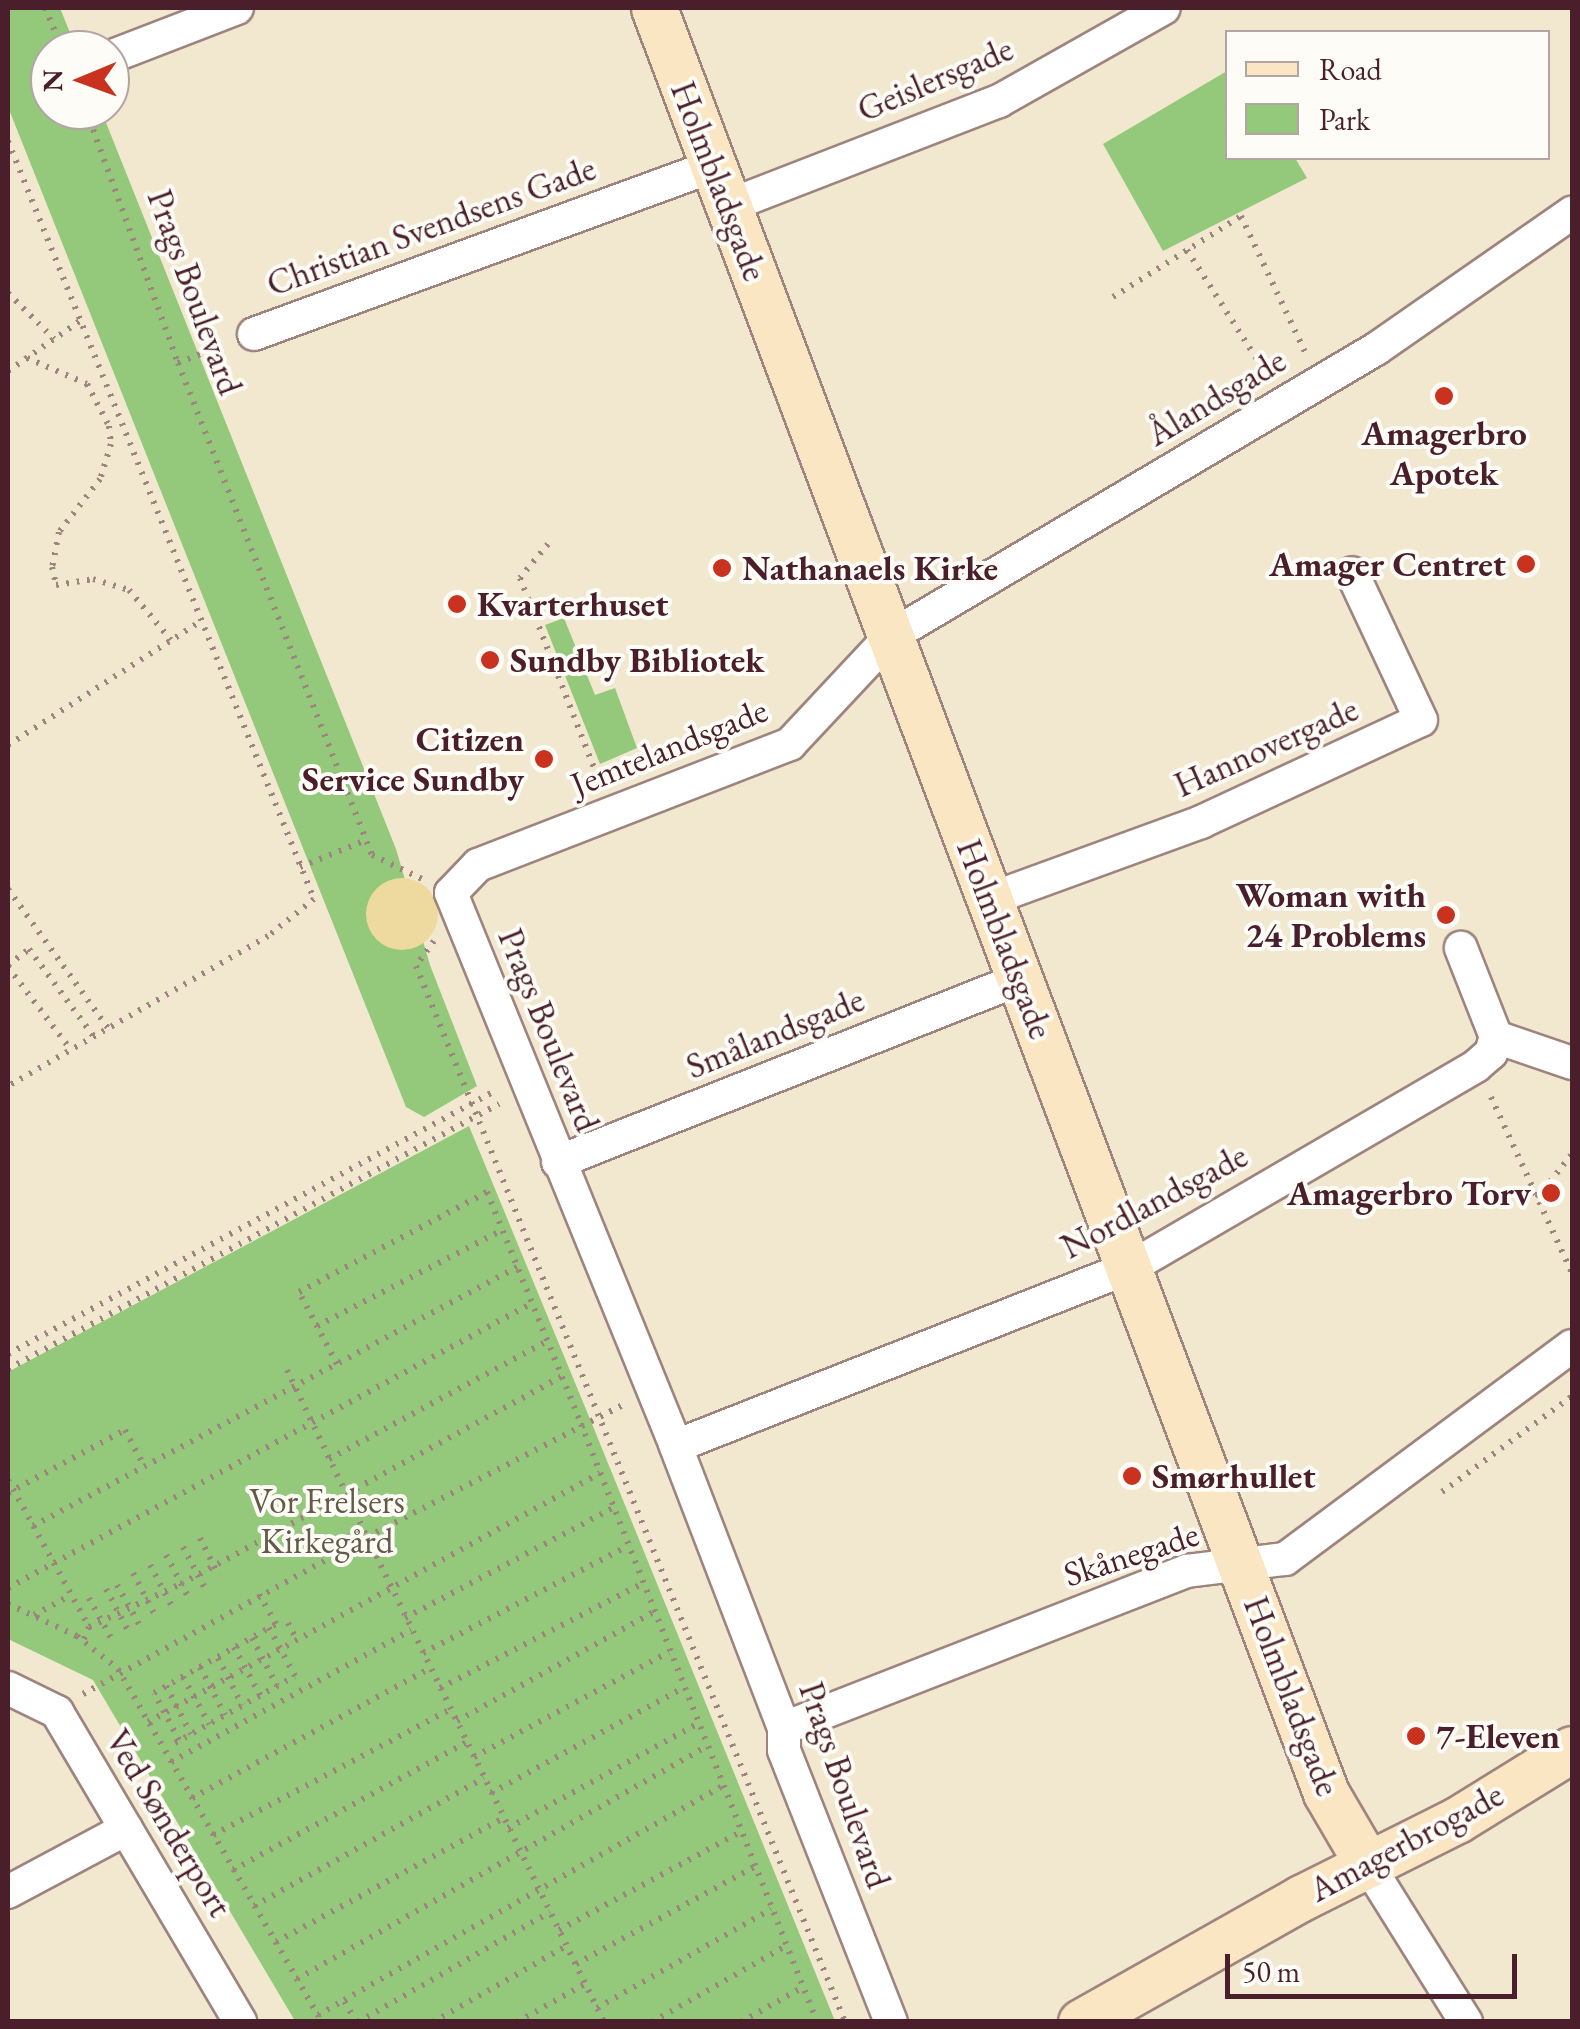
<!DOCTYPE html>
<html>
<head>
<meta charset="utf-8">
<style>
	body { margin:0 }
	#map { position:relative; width:1580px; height:2029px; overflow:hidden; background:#f2e8d0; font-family:"EB Garamond",serif }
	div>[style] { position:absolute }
	.green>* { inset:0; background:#94c87a }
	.sand>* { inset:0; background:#eeda9e }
	.round { border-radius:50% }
	.path>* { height:6px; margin-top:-3px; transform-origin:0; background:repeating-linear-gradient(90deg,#9e847e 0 2.5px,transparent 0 10.5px) }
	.roads { filter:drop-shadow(2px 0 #9e847e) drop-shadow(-2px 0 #9e847e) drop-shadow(0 2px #9e847e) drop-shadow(0 -2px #9e847e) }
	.street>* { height:32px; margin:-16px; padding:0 16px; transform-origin:16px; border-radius:16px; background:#fff }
	.secondary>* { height:45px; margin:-22.5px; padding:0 22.5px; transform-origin:22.5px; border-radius:22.5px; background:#fbe6c4 }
	.dots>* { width:28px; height:28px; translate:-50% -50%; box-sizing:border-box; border:5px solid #fdfcf7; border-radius:50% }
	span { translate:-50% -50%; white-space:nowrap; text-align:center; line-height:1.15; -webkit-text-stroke:8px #fdfcf7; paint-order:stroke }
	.street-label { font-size:35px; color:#4a1f2b }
	.poi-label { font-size:35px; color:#4a1f2b; font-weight:700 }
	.right { translate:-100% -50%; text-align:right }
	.left { translate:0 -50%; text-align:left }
	.park-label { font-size:35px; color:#645a47 }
	.frame { position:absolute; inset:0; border:10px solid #4a1f2b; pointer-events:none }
	.legend { position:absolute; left:1225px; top:30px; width:325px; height:130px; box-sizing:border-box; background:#fdfcf7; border:2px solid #b5a4a5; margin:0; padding:12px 18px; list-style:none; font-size:30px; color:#4a1f2b }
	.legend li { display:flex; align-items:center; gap:20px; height:50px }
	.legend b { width:50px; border:2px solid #b5a4a5 }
	.north { position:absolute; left:30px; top:30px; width:100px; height:100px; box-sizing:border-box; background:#fdfcf7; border:2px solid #b5a4a5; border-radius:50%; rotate:269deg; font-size:28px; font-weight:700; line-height:40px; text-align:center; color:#4a1f2b }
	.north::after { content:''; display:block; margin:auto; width:35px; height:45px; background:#c8321e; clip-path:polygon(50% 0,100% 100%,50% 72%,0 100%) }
	.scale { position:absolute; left:1225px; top:1954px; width:292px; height:45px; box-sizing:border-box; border:5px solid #4a1f2b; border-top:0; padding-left:12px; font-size:30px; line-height:35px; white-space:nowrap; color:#4a1f2b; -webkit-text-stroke:8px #fdfcf7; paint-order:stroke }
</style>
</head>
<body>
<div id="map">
	<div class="green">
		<i style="clip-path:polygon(8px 8px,60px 8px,77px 50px,50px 50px,50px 110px,101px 110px,396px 849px,430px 965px,477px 1086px,424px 1117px,406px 1107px,8px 107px)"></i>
		<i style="clip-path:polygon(1227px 71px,1228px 158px,1295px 158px,1307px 178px,1163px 251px,1103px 144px)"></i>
		<i style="clip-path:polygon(564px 618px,595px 695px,615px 688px,637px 748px,600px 764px,545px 625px)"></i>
		<i style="clip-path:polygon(469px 1126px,590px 1419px,835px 2021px,295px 2021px,93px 1680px,8px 1639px,8px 1372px)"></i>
	</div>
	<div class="sand">
		<i class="round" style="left:366px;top:878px;width:72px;height:72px"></i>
	</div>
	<div class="path">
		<i style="left:45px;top:8px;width:46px;rotate:66.8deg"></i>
		<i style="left:86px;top:110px;width:269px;rotate:70deg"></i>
		<i style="left:178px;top:363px;width:529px;rotate:68.48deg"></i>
		<i style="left:372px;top:855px;width:55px;rotate:25.6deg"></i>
		<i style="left:8px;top:141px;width:817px;rotate:68.02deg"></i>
		<i style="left:314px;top:899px;width:59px;rotate:141.2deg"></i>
		<i style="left:268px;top:936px;width:300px;rotate:150deg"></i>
		<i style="left:1187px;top:250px;width:148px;rotate:57.4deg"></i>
		<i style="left:8px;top:293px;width:65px;rotate:45deg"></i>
		<i style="left:1113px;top:297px;width:151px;rotate:-32.3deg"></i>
		<i style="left:1241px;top:216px;width:153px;rotate:64.8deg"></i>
		<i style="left:27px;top:358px;width:65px;rotate:23.4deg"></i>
		<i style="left:87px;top:384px;width:47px;rotate:62.4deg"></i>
		<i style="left:109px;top:426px;width:18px;rotate:84deg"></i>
		<i style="left:111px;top:444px;width:37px;rotate:107deg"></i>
		<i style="left:100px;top:479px;width:67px;rotate:127.7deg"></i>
		<i style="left:59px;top:532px;width:36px;rotate:101deg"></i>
		<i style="left:52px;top:567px;width:18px;rotate:77deg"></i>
		<i style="left:56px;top:585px;width:37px;rotate:-9deg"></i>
		<i style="left:93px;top:579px;width:38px;rotate:17deg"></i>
		<i style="left:129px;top:590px;width:65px;rotate:50deg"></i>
		<i style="left:178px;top:363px;width:48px;rotate:-21.8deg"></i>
		<i style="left:8px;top:371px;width:88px;rotate:-34.8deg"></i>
		<i style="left:548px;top:544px;width:44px;rotate:129.5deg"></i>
		<i style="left:520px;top:578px;width:218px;rotate:68.7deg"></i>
		<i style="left:8px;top:745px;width:229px;rotate:-32.7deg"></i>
		<i style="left:300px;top:867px;width:71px;rotate:-22.2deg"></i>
		<i style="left:8px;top:889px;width:171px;rotate:54.3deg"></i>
		<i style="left:434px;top:941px;width:31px;rotate:126deg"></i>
		<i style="left:416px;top:966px;width:1140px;rotate:67.89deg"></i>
		<i style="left:8px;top:965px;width:26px;rotate:-37deg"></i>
		<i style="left:29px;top:949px;width:109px;rotate:53.5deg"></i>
		<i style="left:8px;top:967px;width:104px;rotate:52.8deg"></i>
		<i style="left:1491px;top:1097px;width:194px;rotate:65.3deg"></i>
		<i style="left:1537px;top:1198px;width:56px;rotate:-51.5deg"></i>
		<i style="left:1150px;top:1209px;width:98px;rotate:-29.5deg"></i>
		<i style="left:517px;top:1267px;width:204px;rotate:151.7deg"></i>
		<i style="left:337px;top:1364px;width:81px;rotate:-117.8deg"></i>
		<i style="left:299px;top:1292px;width:213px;rotate:-28deg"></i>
		<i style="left:487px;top:1192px;width:250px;rotate:67.9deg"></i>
		<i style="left:581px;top:1424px;width:643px;rotate:68.46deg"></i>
		<i style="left:317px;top:1326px;width:208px;rotate:-27.4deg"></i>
		<i style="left:8px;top:1354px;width:553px;rotate:-28.37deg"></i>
		<i style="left:8px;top:1369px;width:558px;rotate:-28.36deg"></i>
		<i style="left:287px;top:1370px;width:185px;rotate:64.4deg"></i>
		<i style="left:367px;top:1537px;width:290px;rotate:-27.3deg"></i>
		<i style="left:329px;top:1459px;width:248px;rotate:-28.4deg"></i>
		<i style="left:8px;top:1480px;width:168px;rotate:61.1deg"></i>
		<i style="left:89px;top:1627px;width:15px;rotate:113deg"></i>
		<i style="left:1442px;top:1492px;width:162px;rotate:-36.4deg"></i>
		<i style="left:8px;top:1493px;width:133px;rotate:-28.3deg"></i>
		<i style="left:125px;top:1430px;width:41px;rotate:62.2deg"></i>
		<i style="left:33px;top:1526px;width:344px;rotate:-28.1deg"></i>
		<i style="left:200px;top:1538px;width:42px;rotate:63.4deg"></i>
		<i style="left:183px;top:1547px;width:49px;rotate:61.9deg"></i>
		<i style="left:166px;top:1555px;width:51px;rotate:61.9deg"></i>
		<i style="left:150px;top:1565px;width:49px;rotate:61.9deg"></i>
		<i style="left:133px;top:1573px;width:50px;rotate:62.4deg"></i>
		<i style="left:117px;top:1585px;width:47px;rotate:60.7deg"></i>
		<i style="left:8px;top:1588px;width:596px;rotate:-28.54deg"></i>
		<i style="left:106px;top:1589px;width:49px;rotate:61.9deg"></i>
		<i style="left:89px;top:1598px;width:48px;rotate:61.3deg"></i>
		<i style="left:8px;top:1604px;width:76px;rotate:24.9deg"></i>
		<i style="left:77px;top:1636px;width:53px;rotate:38.8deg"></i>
		<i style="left:118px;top:1669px;width:408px;rotate:60deg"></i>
		<i style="left:34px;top:1615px;width:42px;rotate:-28.4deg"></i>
		<i style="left:405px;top:1618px;width:235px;rotate:-27.9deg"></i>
		<i style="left:288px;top:1623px;width:18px;rotate:63deg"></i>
		<i style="left:89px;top:1627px;width:102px;rotate:-25.1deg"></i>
		<i style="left:181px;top:1584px;width:434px;rotate:-28.6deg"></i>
		<i style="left:252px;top:1638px;width:54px;rotate:62.5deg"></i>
		<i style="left:234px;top:1647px;width:55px;rotate:61.6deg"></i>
		<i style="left:423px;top:1653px;width:231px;rotate:-27.6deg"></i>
		<i style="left:218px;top:1658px;width:53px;rotate:62.9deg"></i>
		<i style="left:200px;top:1667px;width:54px;rotate:62.5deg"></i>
		<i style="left:183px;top:1677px;width:54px;rotate:61deg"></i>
		<i style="left:166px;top:1686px;width:54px;rotate:62.5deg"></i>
		<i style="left:440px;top:1688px;width:229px;rotate:-27.3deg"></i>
		<i style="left:83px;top:1694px;width:325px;rotate:-28.9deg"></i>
		<i style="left:367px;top:1537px;width:540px;rotate:63.96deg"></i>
		<i style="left:457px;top:1721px;width:225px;rotate:-29deg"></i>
		<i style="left:148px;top:1722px;width:516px;rotate:-28.85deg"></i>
		<i style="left:179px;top:1740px;width:53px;rotate:-118deg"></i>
		<i style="left:154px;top:1693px;width:140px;rotate:-29.5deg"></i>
		<i style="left:276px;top:1624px;width:34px;rotate:-120deg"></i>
		<i style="left:175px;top:1743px;width:137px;rotate:-29.2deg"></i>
		<i style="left:295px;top:1676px;width:55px;rotate:-118.4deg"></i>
		<i style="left:474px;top:1757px;width:221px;rotate:-28.3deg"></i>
		<i style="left:171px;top:1762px;width:274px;rotate:-28.8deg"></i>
		<i style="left:491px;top:1793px;width:219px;rotate:-28.7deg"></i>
		<i style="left:192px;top:1798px;width:271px;rotate:-28.6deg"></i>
		<i style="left:508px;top:1828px;width:216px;rotate:-28.8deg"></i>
		<i style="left:213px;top:1835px;width:269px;rotate:-27.9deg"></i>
		<i style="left:233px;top:1870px;width:267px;rotate:-28.7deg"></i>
		<i style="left:254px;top:1906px;width:263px;rotate:-29.1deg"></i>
		<i style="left:559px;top:1930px;width:206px;rotate:-28.4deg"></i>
		<i style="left:276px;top:1942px;width:259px;rotate:-28.6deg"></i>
		<i style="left:576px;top:1964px;width:203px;rotate:-28.6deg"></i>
		<i style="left:297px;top:1979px;width:470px;rotate:-29.6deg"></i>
		<i style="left:597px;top:2008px;width:200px;rotate:-29.6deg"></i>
		<i style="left:318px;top:2015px;width:30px;rotate:-30deg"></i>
		<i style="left:356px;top:2022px;width:25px;rotate:-119deg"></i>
		<i style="left:344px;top:2000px;width:433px;rotate:-29.5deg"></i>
		<i style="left:358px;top:2022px;width:221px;rotate:-29.8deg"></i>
		<i style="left:433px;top:2022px;width:153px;rotate:-29.7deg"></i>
		<i style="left:517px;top:2022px;width:78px;rotate:-29.2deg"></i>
		<i style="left:652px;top:2022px;width:154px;rotate:-29.6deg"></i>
		<i style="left:741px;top:2022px;width:71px;rotate:-29.4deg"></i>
	</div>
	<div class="roads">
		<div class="street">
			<i style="left:110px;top:57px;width:136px;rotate:-21.1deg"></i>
			<i style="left:728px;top:206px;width:291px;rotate:-21.2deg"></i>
			<i style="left:999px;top:101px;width:189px;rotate:-29.4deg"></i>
			<i style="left:254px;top:334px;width:489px;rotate:-20.1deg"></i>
			<i style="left:990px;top:899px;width:225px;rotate:-20deg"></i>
			<i style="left:1201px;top:822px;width:242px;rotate:-24.9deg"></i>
			<i style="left:1421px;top:720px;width:162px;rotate:-115.1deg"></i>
			<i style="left:1496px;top:1037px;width:80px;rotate:18.9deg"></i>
			<i style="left:558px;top:1162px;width:498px;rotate:-21.6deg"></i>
			<i style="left:676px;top:1446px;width:489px;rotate:-21.5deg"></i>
			<i style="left:1131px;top:1267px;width:399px;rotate:-30.2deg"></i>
			<i style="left:1476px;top:1066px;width:20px;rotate:-41deg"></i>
			<i style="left:1491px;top:1053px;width:17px;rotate:-73deg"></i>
			<i style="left:1496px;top:1037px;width:96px;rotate:-111.5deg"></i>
			<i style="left:8px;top:1688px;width:55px;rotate:26.1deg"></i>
			<i style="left:57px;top:1712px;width:360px;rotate:59.4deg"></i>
			<i style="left:784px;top:1728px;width:433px;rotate:-21.3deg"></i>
			<i style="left:1187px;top:1571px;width:99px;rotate:-7deg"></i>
			<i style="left:1285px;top:1559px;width:357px;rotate:-36.6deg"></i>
			<i style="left:1368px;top:1865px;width:185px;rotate:58deg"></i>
			<i style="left:8px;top:1892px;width:134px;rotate:-28.1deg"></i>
			<i style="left:891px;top:2022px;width:292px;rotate:-111.5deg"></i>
			<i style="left:784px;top:1750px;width:22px;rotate:-90deg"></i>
			<i style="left:784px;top:1728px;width:302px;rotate:-111deg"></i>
			<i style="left:676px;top:1446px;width:597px;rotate:-112.14deg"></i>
			<i style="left:451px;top:893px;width:39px;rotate:-46deg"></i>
			<i style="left:478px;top:865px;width:335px;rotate:-21.2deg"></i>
			<i style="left:790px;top:744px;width:148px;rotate:-46.9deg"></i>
			<i style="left:891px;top:636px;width:564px;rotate:-30.62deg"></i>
			<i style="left:1376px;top:349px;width:239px;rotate:-34.8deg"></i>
		</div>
		<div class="secondary">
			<i style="left:654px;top:8px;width:1907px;rotate:69.37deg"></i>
			<i style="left:1326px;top:1793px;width:83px;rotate:59.7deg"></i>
			<i style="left:1081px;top:2022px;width:253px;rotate:-29.4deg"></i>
			<i style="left:1301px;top:1898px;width:174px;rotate:-26.6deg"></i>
			<i style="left:1457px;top:1820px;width:135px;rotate:-31.7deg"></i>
		</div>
	</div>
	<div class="dots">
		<i style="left:1444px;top:396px;background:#c8321e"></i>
		<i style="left:1526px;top:564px;background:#c8321e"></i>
		<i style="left:722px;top:568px;background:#c8321e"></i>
		<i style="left:457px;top:604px;background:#c8321e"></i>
		<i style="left:490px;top:660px;background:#c8321e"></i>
		<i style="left:544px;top:759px;background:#c8321e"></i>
		<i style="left:1446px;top:915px;background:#c8321e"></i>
		<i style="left:1551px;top:1193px;background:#c8321e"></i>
		<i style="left:1132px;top:1476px;background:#c8321e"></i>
		<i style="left:1416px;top:1736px;background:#c8321e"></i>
	</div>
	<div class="street-label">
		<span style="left:935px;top:79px;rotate:-23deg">Geislersgade</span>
		<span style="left:719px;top:181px;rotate:69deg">Holmbladsgade</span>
		<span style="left:431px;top:226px;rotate:-20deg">Christian Svendsens Gade</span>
		<span style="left:195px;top:292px;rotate:70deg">Prags Boulevard</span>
		<span style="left:1216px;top:397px;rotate:-31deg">Ålandsgade</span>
		<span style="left:669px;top:747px;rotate:-22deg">Jemtelandsgade</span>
		<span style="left:1266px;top:747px;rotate:-24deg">Hannovergade</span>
		<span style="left:1005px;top:939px;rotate:69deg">Holmbladsgade</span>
		<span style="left:549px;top:1030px;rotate:68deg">Prags Boulevard</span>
		<span style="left:775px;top:1033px;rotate:-22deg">Smålandsgade</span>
		<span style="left:1154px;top:1201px;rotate:-28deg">Nordlandsgade</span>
		<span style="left:1131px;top:1554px;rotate:-18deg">Skånegade</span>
		<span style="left:1292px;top:1696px;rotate:69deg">Holmbladsgade</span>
		<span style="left:845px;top:1785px;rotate:71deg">Prags Boulevard</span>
		<span style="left:169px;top:1823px;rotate:59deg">Ved Sønderport</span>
		<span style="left:1406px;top:1842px;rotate:-28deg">Amagerbrogade</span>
	</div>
	<div class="poi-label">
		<span style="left:1444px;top:453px">Amagerbro<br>Apotek</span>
		<span class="right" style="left:1506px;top:564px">Amager Centret</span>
		<span class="left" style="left:742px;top:568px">Nathanaels Kirke</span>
		<span class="left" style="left:477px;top:604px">Kvarterhuset</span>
		<span class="left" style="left:510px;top:660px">Sundby Bibliotek</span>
		<span class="right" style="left:524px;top:759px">Citizen<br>Service Sundby</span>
		<span class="right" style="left:1426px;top:915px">Woman with<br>24 Problems</span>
		<span class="right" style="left:1531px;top:1193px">Amagerbro Torv</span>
		<span class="left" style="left:1152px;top:1476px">Smørhullet</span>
		<span class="left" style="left:1436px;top:1736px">7-Eleven</span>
	</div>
	<div class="park-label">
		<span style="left:327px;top:1521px">Vor Frelsers<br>Kirkegård</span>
	</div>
	<div class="frame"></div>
	<ul class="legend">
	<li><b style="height:12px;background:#fbe6c4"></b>Road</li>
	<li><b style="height:28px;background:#94c87a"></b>Park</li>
	</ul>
	<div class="north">N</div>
	<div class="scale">50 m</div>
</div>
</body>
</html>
